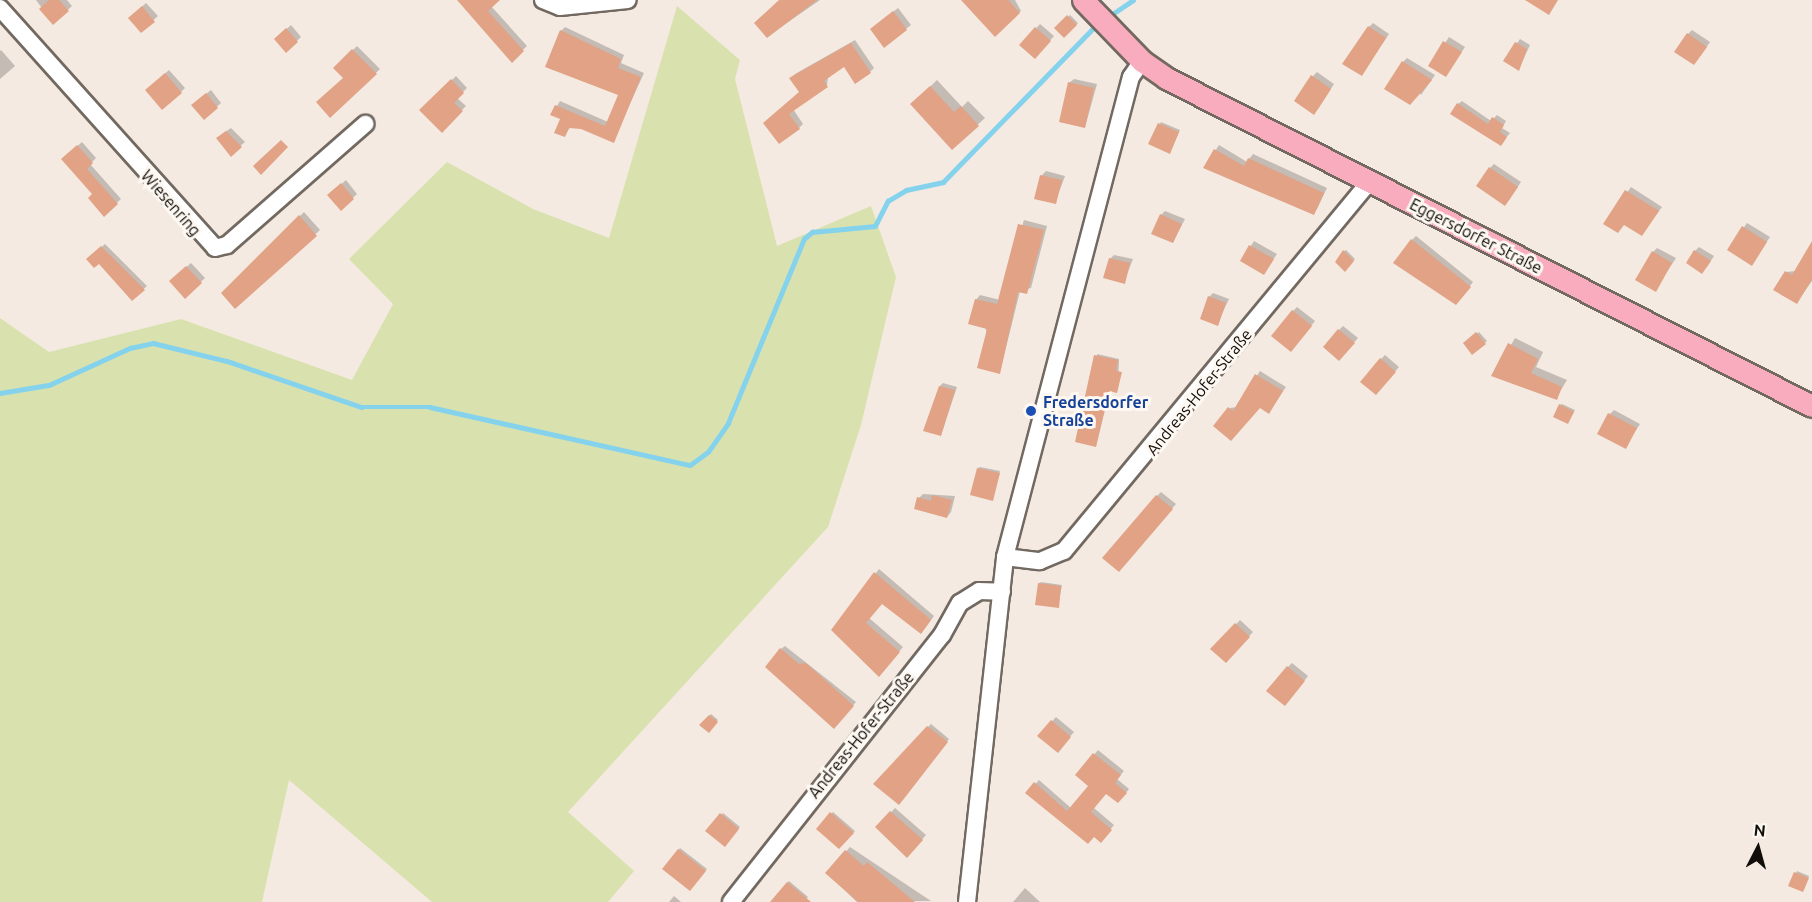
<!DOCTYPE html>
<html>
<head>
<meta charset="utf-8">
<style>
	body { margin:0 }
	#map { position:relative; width:1812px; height:902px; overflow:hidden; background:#f4eae1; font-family:Ubuntu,sans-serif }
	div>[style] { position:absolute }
	.green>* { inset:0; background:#d9e2af }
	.shadow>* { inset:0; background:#0003 }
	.stream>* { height:4.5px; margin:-2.25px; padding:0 2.25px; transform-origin:2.25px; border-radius:2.25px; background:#85d2ed }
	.building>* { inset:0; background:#e1a285 }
	.roads { filter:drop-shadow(2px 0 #726961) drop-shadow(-2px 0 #726961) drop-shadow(0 2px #726961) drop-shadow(0 -2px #726961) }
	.minor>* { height:16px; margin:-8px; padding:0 8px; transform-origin:8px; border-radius:8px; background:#fff }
	.major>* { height:21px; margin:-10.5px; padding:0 10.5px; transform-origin:10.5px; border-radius:10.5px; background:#f8acbd }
	.dots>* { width:16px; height:16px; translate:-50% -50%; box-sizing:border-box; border:3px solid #fef8f2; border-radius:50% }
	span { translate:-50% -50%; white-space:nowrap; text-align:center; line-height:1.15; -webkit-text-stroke:6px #fef8f2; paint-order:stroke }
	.street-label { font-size:16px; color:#100d0a }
	.transit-label { font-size:16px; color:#164399; font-weight:700 }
	.left { translate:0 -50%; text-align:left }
	.north { position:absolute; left:1728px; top:818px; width:60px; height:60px; -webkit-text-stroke:4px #fef8f2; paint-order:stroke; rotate:6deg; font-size:16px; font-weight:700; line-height:24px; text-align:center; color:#100d0a }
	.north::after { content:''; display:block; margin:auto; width:21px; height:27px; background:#100d0a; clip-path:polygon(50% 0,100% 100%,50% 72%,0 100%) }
</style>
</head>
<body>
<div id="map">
	<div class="green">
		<i style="clip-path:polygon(677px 6px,740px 60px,735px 79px,777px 246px,871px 206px,896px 277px,861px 425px,828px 527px,568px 812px,634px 871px,608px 902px,432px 902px,289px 780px,262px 902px,0 902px,0 318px,49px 352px,181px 319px,352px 380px,393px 304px,349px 259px,447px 162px,533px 209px,609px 238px)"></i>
	</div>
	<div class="shadow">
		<i style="clip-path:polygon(36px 0,67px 0,72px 6px,53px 23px)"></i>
		<i style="clip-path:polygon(459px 0,497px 0,491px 6px,527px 46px,512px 60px)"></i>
		<i style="clip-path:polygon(791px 0,820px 0,768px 36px)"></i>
		<i style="clip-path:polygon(993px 0,1015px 0,1021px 11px,995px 35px)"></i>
		<i style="clip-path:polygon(146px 3px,158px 16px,141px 31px,134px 14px)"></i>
		<i style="clip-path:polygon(898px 8px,911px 25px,884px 46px,876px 25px)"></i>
		<i style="clip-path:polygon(1070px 15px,1078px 23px,1064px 36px,1056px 28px)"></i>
		<i style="clip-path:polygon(1373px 23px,1389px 34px,1362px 74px,1369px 27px)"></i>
		<i style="clip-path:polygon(1040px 24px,1054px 36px,1039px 53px,1021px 45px)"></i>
		<i style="clip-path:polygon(291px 25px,301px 37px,286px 51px,280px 35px)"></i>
		<i style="clip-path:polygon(565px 27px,624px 55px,621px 63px,644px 73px,613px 141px,582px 127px,571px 126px,565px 135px,561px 118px,552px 114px,560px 101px,608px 122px,620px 94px,561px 31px)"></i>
		<i style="clip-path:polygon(1692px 30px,1710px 42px,1698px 59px,1688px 34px)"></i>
		<i style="clip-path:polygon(1449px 37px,1465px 47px,1446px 75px,1430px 66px)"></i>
		<i style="clip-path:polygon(1520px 39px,1530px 45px,1519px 69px,1505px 60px)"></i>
		<i style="clip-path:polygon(855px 40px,874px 68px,870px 72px,844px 65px,828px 77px,827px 85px,793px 109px,803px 124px,799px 128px,765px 123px,800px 92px,791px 78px,795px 74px)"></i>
		<i style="clip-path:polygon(357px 46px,380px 69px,330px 116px,345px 78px,335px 68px)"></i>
		<i style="clip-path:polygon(1px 50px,15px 66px,0 79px,0 51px)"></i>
		<i style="clip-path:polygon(1407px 58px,1435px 75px,1421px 95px,1403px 62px)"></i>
		<i style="clip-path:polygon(169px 70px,185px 88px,181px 92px,151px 86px)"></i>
		<i style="clip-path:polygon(1317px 72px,1334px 84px,1318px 109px,1313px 76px)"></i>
		<i style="clip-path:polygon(456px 76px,467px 88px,457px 98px,466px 106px,442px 130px,422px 110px)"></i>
		<i style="clip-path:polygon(1074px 79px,1097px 84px,1085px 127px,1069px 83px)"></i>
		<i style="clip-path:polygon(937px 80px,962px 107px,968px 101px,985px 118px,952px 148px,912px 104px)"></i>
		<i style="clip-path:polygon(211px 90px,221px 103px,204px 118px,197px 101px)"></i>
		<i style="clip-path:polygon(1462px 101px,1491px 121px,1497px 115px,1506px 121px,1502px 128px,1510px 133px,1501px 144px,1458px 104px)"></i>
		<i style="clip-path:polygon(1161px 122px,1180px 130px,1171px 150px,1150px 144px)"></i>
		<i style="clip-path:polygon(231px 128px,245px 142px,231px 154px,222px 134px)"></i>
		<i style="clip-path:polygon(82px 142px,96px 158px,90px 164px,121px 199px,104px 215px,94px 194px,63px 159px)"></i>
		<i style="clip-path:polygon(1219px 145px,1247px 162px,1253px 154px,1327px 188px,1317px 209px,1313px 213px,1205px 167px)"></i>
		<i style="clip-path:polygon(1494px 164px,1521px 182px,1509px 200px,1490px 168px)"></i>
		<i style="clip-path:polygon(1046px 171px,1065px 176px,1055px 203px,1042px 175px)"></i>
		<i style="clip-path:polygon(346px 180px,357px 194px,341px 209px,329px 195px)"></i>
		<i style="clip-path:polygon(1631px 187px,1662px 207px,1642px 234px,1625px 223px,1605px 223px)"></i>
		<i style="clip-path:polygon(1165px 211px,1185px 219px,1173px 242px,1161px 215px)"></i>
		<i style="clip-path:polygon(304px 212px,320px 230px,235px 307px,223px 293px)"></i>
		<i style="clip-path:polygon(1024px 220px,1047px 226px,1031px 288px,1020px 291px,1000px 372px,976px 300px,980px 295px,1000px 300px)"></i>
		<i style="clip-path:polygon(1747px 223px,1770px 237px,1752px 264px,1729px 249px)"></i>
		<i style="clip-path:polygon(1416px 236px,1473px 282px,1460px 299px,1412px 240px)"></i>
		<i style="clip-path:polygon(1254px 241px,1277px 254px,1264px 273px,1242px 260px)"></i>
		<i style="clip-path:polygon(105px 244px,147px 286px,132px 299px,99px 262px,88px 259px)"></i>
		<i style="clip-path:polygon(1812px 245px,1812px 281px,1797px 302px,1786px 272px,1796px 271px)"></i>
		<i style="clip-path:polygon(1699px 247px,1714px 256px,1706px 268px,1695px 251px)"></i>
		<i style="clip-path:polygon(1657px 248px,1676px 258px,1655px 290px,1653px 252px)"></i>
		<i style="clip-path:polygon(1346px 250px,1355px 259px,1345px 270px,1344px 251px)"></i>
		<i style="clip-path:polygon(1114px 255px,1133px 259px,1124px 282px,1110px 259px)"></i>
		<i style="clip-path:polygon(191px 263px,205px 278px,185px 297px,171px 281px)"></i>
		<i style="clip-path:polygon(1213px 293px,1229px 299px,1217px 324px,1209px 297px)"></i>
		<i style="clip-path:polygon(1297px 307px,1315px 321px,1295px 346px,1293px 311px)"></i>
		<i style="clip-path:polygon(1343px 326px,1358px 338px,1343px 355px,1339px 330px)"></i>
		<i style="clip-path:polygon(1479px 332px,1487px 341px,1473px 353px,1465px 343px)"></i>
		<i style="clip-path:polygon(1515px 338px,1543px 352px,1536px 367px,1567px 380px,1556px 398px,1493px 376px)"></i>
		<i style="clip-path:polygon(1097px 354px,1119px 359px,1118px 390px,1110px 390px,1096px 446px)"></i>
		<i style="clip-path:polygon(1385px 355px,1399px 367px,1380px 389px,1381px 359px)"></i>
		<i style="clip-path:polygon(1260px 371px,1286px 387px,1269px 412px,1260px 406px,1235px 435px,1230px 408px,1237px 407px)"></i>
		<i style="clip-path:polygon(943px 383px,957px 387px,941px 435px,940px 386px)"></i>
		<i style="clip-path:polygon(1562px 404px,1575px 410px,1568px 422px,1560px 405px)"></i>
		<i style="clip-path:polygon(1614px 410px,1640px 424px,1625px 447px,1610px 414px)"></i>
		<i style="clip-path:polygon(980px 467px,1000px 471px,992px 499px,978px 468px)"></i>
		<i style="clip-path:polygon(1161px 492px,1176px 504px,1123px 566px,1157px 496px)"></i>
		<i style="clip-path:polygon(923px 494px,955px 496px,951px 512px,947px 517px,919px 498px)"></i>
		<i style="clip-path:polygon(879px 569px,934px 616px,925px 628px,883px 602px,869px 618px,903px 647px,883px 671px,833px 629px)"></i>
		<i style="clip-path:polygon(1041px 582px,1062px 585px,1058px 607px,1039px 584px)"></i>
		<i style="clip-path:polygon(1240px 620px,1253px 632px,1226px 661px,1213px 649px)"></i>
		<i style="clip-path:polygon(785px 646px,856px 702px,838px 723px,781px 649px)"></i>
		<i style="clip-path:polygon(1292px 663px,1308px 676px,1289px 700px,1288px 667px)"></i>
		<i style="clip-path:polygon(711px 714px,718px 720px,709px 731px,701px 725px)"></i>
		<i style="clip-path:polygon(1056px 717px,1074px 732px,1061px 747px,1039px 736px)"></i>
		<i style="clip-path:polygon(931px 724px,949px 739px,902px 801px,928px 727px)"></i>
		<i style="clip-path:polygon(1098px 750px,1124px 771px,1117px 779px,1129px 789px,1122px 798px,1106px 792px,1094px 808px,1114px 825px,1104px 837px,1027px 793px,1039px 780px,1071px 808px,1090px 786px,1077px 775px)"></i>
		<i style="clip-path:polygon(895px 808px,926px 835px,911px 852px,877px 827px)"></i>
		<i style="clip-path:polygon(833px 812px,855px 831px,839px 847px,818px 829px)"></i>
		<i style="clip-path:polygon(723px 813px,740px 827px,725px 845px,708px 830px)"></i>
		<i style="clip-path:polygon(850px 847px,931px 901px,857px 902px,827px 873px)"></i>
		<i style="clip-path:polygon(680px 848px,707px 869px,690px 889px,664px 868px)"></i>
		<i style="clip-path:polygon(1797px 871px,1809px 876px,1804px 889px,1790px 885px)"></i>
		<i style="clip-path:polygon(789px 881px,808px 897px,804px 902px,772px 902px)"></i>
		<i style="clip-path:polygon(1025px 888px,1040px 902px,1013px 902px)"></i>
		<i style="clip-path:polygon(674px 896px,681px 902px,669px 902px)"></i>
	</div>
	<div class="stream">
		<i style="left:1108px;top:17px;width:30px;rotate:-34deg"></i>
		<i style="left:0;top:393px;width:50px;rotate:-9.3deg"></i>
		<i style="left:49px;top:385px;width:89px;rotate:-24.6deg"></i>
		<i style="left:130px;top:348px;width:24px;rotate:-12deg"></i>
		<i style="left:153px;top:343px;width:76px;rotate:13.7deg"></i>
		<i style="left:227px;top:361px;width:142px;rotate:18.9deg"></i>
		<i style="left:361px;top:407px;width:69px"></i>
		<i style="left:430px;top:407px;width:266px;rotate:12.6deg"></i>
		<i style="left:690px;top:465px;width:22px;rotate:-36deg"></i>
		<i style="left:708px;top:452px;width:35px;rotate:-55deg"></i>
		<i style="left:728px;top:423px;width:199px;rotate:-67.6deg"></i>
		<i style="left:804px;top:239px;width:11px;rotate:-41deg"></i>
		<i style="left:812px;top:232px;width:63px;rotate:-5.4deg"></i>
		<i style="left:875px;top:226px;width:28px;rotate:-63deg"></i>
		<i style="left:888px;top:201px;width:21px;rotate:-31deg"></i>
		<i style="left:906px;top:190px;width:38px;rotate:-12deg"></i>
		<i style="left:943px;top:182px;width:222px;rotate:-45.7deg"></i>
	</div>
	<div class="building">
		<i style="clip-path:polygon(49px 0,59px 0,69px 11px,53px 25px,39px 9px)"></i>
		<i style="clip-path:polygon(457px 0,500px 0,488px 11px,524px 51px,512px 63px)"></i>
		<i style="clip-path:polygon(779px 0,817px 0,767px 38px,754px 23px)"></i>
		<i style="clip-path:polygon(961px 0,1008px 0,1020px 13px,995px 37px)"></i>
		<i style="clip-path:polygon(1525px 0,1558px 0,1549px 15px)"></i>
		<i style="clip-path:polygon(142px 6px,155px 22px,141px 33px,128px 18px)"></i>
		<i style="clip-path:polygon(893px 11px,907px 30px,884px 48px,870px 29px)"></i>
		<i style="clip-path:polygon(1067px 15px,1077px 25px,1064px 38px,1054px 28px)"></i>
		<i style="clip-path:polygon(1368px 26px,1386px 38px,1362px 76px,1342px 64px)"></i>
		<i style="clip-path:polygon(1035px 27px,1051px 41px,1035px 59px,1019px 45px)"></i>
		<i style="clip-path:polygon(286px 28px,298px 42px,286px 53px,274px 39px)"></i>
		<i style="clip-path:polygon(560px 30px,621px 59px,618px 68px,641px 77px,614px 143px,581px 129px,569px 128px,565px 137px,554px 133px,560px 119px,550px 115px,555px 105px,605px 126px,618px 95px,545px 67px)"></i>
		<i style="clip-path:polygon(1687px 33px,1707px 47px,1694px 65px,1674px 52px)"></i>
		<i style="clip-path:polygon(1443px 41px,1462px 52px,1446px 77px,1428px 66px)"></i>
		<i style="clip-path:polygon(1515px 42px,1527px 49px,1519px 71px,1503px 61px)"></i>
		<i style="clip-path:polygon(851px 43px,871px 73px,855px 84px,844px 67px,824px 81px,828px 87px,789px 114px,800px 129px,779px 144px,763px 123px,799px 92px,789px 78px)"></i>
		<i style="clip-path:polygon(352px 49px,377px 74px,330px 118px,316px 102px,343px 78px,333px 68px)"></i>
		<i style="clip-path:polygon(1402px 61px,1432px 80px,1410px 105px,1384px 89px)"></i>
		<i style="clip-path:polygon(165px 73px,182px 93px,162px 110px,145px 90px)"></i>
		<i style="clip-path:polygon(1311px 75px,1331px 89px,1314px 115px,1294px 101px)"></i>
		<i style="clip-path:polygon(451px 79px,464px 93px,454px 103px,463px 111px,442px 133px,419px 110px)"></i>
		<i style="clip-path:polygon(1068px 82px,1094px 88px,1085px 128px,1059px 122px)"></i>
		<i style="clip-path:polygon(930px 86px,954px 112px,961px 106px,979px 126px,952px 150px,910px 104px)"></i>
		<i style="clip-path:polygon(206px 93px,218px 108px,204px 120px,191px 105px)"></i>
		<i style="clip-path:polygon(1457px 103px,1488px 124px,1492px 117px,1504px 125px,1500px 132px,1507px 137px,1501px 146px,1450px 114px)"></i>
		<i style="clip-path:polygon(1158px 123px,1179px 132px,1170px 154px,1148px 144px)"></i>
		<i style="clip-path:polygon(226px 131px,242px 147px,231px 157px,216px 138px)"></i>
		<i style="clip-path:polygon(281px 140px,288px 147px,261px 175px,253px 166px)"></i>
		<i style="clip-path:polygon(77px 145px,93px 163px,87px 169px,118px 204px,104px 217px,88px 198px,92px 194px,61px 159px)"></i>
		<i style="clip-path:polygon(1214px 149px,1244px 166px,1248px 158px,1324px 193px,1314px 215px,1203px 168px)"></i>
		<i style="clip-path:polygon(1489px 167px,1518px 187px,1505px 206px,1476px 186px)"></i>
		<i style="clip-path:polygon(1040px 175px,1062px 180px,1056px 204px,1034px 199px)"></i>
		<i style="clip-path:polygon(341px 183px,354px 199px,341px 211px,327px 195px)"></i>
		<i style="clip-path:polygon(1625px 190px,1659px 211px,1642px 236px,1624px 225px,1618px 233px,1603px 224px)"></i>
		<i style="clip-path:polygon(1160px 214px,1182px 224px,1173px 243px,1151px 234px)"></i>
		<i style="clip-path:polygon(299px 215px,317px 236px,235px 309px,221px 293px)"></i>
		<i style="clip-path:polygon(1018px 224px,1044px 230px,1027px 294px,1018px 292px,1000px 374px,977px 368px,987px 329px,968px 324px,975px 299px,997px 304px)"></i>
		<i style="clip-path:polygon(1742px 226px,1767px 242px,1752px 266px,1727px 250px)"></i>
		<i style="clip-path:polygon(1411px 239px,1471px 287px,1456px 305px,1393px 263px)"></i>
		<i style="clip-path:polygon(1812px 241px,1812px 279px,1797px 304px,1773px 290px,1785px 271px,1792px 275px)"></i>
		<i style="clip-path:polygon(1249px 245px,1274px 259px,1264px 275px,1240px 261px)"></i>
		<i style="clip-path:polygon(101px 246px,145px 290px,132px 301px,99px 264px,94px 268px,86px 259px)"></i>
		<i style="clip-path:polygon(1343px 250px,1354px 261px,1345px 272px,1335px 262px)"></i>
		<i style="clip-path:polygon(1694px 250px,1711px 261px,1702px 274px,1686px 263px)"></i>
		<i style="clip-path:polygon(1652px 251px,1672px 263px,1656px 292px,1635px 280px)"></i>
		<i style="clip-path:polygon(1109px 258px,1130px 263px,1125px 284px,1103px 278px)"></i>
		<i style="clip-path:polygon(186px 266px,202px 283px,185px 299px,169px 281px)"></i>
		<i style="clip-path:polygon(1208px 296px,1226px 303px,1218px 326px,1200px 319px)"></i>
		<i style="clip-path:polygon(1292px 310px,1312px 326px,1291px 352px,1271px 336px)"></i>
		<i style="clip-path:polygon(1338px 329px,1355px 343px,1339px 361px,1323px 347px)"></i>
		<i style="clip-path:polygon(1476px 332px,1486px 344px,1472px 355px,1463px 343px)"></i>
		<i style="clip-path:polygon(1508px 343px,1538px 359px,1531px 373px,1562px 387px,1557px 400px,1491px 376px)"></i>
		<i style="clip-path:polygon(1094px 355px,1118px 360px,1116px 371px,1122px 372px,1117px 393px,1109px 391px,1096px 447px,1075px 442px)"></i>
		<i style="clip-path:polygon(1380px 358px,1396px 372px,1376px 395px,1360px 382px)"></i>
		<i style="clip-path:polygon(1255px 374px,1283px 391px,1269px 414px,1260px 408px,1231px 441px,1213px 426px,1228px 407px,1233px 411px)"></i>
		<i style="clip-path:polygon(939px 386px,955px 390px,941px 436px,923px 431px)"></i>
		<i style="clip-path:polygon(1559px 404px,1574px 412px,1568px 424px,1553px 417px)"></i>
		<i style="clip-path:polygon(1608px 413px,1637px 428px,1626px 449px,1597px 434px)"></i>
		<i style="clip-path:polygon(977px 468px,1000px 473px,993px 501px,970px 495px)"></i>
		<i style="clip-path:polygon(932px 495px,952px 500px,947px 518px,914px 509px,917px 497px,931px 501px)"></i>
		<i style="clip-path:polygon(1156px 495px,1173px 509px,1119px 572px,1102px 558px)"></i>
		<i style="clip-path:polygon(874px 572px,931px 620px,921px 634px,882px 604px,866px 623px,900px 652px,879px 677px,831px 630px)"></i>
		<i style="clip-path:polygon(1038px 583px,1061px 586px,1059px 608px,1035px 605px)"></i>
		<i style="clip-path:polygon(1235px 623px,1250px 637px,1226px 663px,1210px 649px)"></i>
		<i style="clip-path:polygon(780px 648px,799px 664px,806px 663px,854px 706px,834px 729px,765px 667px)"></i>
		<i style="clip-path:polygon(1287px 666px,1305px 681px,1285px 706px,1266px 691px)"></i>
		<i style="clip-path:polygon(709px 715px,718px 722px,709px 733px,699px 725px)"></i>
		<i style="clip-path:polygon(1051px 720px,1071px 737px,1058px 753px,1037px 736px)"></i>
		<i style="clip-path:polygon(927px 726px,948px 742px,899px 805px,873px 784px)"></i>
		<i style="clip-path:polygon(1093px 753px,1121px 775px,1115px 783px,1127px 793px,1118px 803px,1106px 794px,1091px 812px,1112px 830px,1101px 843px,1094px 837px,1088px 844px,1025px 793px,1034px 782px,1067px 811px,1088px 786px,1075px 775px)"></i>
		<i style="clip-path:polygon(890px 811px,923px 840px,907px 858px,875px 827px)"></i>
		<i style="clip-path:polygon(830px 812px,854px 833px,839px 849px,816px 829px)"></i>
		<i style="clip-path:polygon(720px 813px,739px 829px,725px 847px,705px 831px)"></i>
		<i style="clip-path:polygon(678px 849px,706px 871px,690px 891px,662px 869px)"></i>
		<i style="clip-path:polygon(845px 850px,864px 866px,867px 862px,915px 902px,858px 902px,825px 873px)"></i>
		<i style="clip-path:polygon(1794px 872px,1809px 878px,1803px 892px,1788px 886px)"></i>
		<i style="clip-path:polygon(787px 882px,811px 902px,770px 902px)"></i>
	</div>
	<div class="roads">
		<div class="minor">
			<i style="left:543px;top:0;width:18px;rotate:22deg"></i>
			<i style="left:560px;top:7px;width:68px;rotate:-5.9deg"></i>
			<i style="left:0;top:8px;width:322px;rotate:48.1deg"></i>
			<i style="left:215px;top:248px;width:12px;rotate:-14deg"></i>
			<i style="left:227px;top:245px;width:184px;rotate:-41.2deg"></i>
			<i style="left:1005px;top:557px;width:35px;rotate:7deg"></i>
			<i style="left:1040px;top:561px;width:26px;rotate:-23deg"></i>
			<i style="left:1064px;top:551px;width:479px;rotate:-50.4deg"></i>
			<i style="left:731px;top:902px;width:340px;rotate:-51.7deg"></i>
			<i style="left:942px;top:635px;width:37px;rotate:-61deg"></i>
			<i style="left:960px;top:603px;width:22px;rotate:-32deg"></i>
			<i style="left:979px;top:591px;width:23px;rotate:2deg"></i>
			<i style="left:967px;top:902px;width:347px;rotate:-83.7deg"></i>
			<i style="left:1005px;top:557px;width:496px;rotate:-75.3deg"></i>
			<i style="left:1131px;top:77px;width:19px;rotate:-55deg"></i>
		</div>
		<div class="major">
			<i style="left:1083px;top:0;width:85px;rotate:46deg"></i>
			<i style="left:1142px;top:61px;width:29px;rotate:35deg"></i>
			<i style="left:1166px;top:78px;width:724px;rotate:26.92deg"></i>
		</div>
	</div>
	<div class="dots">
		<i style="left:1031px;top:411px;background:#1a4fb4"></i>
	</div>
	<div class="street-label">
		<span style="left:171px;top:203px;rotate:49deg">Wiesenring</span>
		<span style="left:1476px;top:236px;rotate:27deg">Eggersdorfer Straße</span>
		<span style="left:1199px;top:392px;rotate:-51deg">Andreas-Hofer-Straße</span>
		<span style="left:861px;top:735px;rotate:-51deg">Andreas-Hofer-Straße</span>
	</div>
	<div class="transit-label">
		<span class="left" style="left:1043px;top:411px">Fredersdorfer<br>Straße</span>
	</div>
	<div class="north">N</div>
</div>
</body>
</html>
